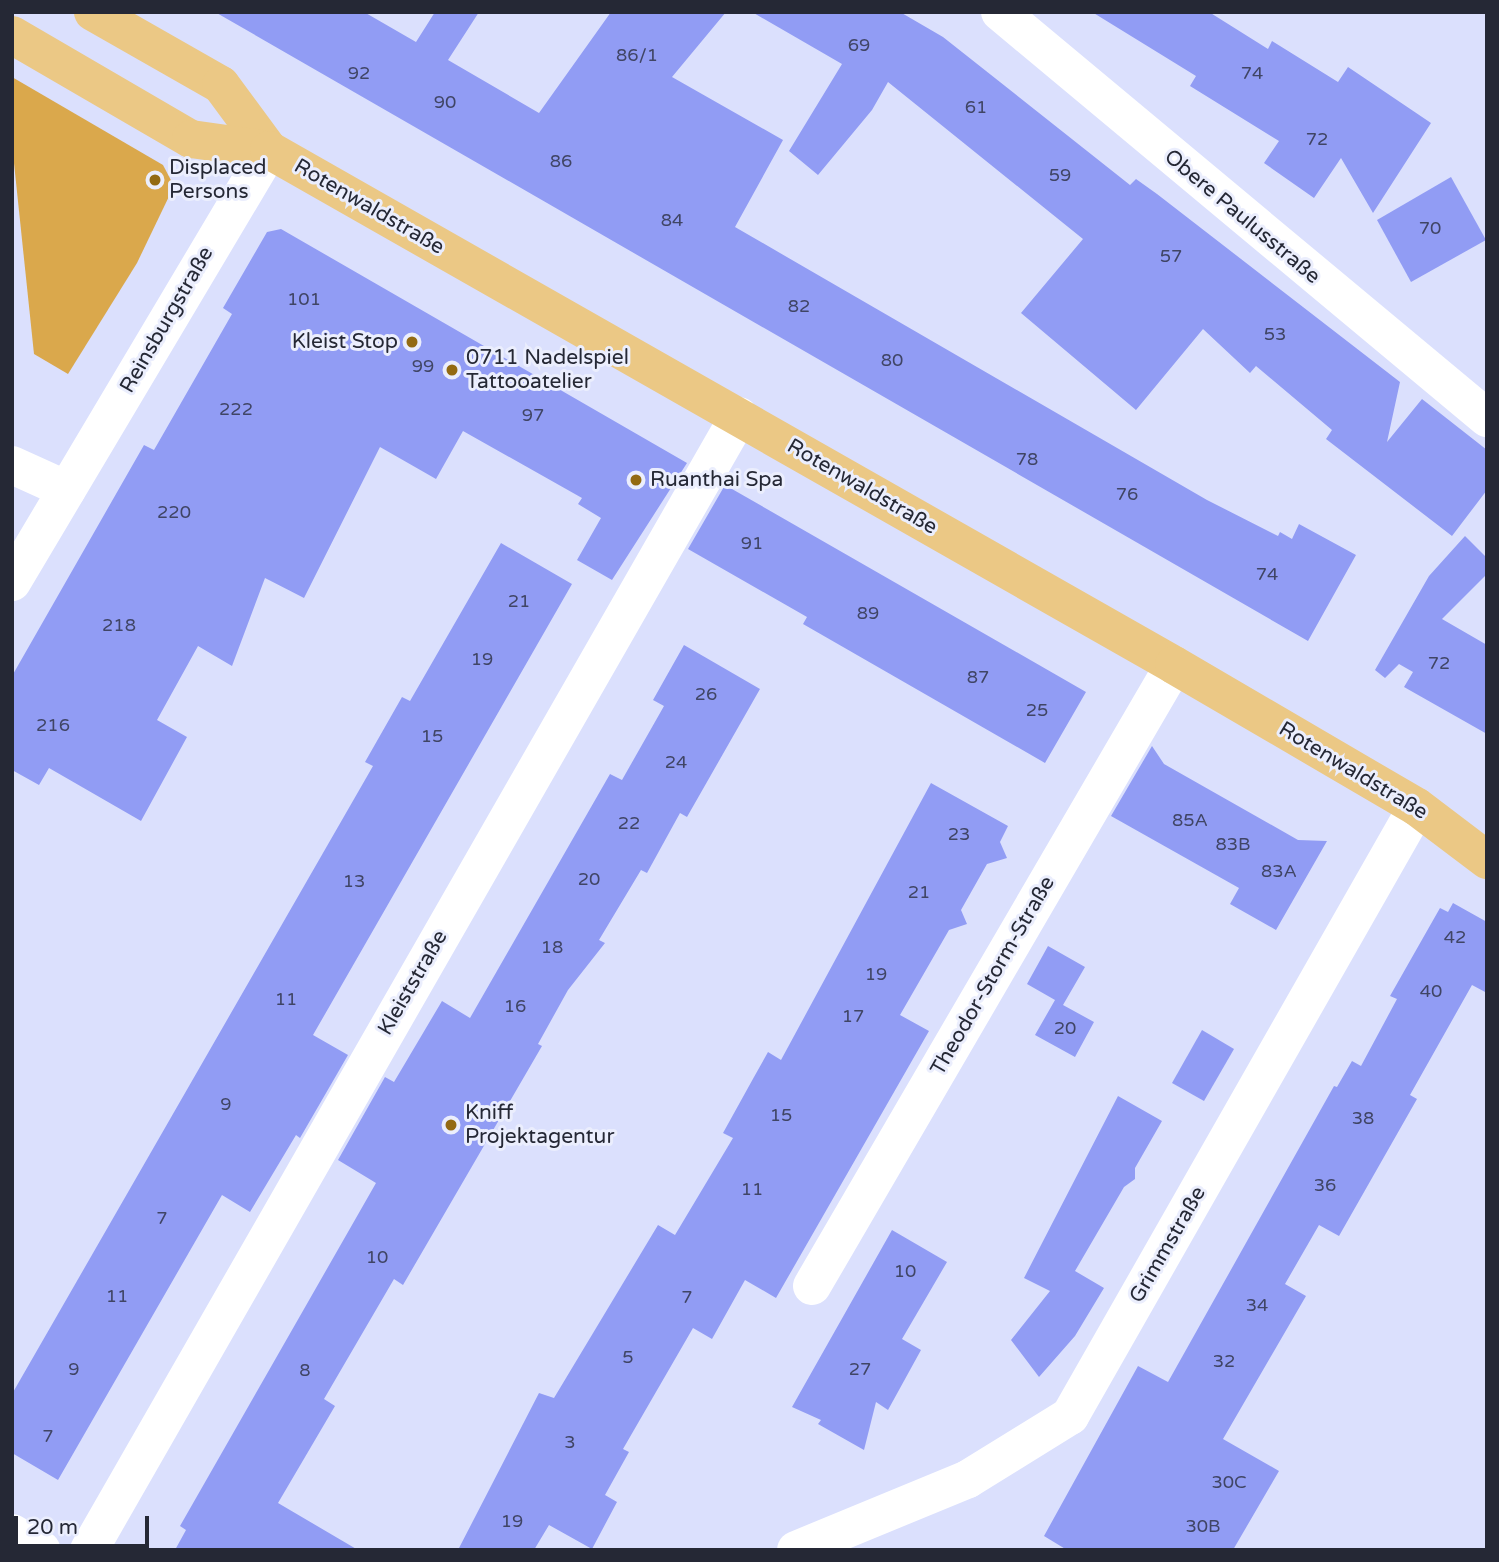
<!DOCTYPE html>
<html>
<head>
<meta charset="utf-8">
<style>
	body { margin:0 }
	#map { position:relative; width:1499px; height:1562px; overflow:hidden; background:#dbe0fd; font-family:"Varela Round",sans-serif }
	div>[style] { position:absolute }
	.green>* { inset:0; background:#daa84c }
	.building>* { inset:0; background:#919cf4 }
	.minor>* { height:38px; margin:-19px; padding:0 19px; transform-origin:19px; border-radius:19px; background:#fff }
	.major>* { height:38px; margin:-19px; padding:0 19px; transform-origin:19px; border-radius:19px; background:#ebc885 }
	.dots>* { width:19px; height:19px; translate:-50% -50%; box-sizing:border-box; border:4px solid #ebeefd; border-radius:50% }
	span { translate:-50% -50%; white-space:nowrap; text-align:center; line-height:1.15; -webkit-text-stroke:6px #ebeefd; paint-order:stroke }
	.number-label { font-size:18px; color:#404565 }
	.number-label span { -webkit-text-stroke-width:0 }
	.poi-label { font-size:21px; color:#252835 }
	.left { translate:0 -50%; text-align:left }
	.right { translate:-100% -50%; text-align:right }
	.street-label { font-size:21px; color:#252835 }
	.frame { position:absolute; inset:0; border:14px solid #252835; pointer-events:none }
	.scale { position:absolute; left:14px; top:1516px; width:135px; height:32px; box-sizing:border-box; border:4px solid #252835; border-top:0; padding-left:9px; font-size:21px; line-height:24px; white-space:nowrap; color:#252835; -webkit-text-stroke:5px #ebeefd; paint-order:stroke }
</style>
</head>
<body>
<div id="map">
	<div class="green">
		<i style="clip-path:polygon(12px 77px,163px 165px,174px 186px,137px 263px,68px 374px,34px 354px,12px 144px)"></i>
	</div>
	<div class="building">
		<i style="clip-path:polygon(215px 12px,364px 12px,416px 42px,435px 12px,479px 12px,448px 60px,539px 113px,611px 12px,726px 12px,672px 77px,783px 140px,735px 227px,1207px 500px,1278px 536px,1280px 532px,1292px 539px,1299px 524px,1356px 555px,1308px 641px)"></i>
		<i style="clip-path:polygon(752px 12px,900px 12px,943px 37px,1130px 185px,1136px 179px,1157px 194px,1400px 382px,1387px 442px,1422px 399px,1487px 450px,1487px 490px,1452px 536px,1326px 439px,1332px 430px,1256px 366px,1250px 373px,1203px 329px,1136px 410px,1021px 313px,1083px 239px,888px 82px,872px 110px,818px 175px,789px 151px,842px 64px)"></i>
		<i style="clip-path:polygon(1092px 12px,1209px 12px,1268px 49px,1272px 41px,1338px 82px,1348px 67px,1431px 123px,1373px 213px,1341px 158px,1314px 198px,1264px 163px,1279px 141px,1190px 86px,1196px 76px)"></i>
		<i style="clip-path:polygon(1451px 177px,1486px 240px,1411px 282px,1377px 220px)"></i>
		<i style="clip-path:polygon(281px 229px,687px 463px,612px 580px,577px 560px,601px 518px,578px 504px,582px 498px,463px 431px,436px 479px,380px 447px,304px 598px,265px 578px,232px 666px,198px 646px,157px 720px,187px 737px,141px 821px,49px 768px,39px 785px,12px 770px,12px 676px,144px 445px,154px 450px,232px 314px,223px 308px,267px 232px)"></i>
		<i style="clip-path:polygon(725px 485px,1086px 692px,1045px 763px,803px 624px,807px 617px,688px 549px)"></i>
		<i style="clip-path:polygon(1465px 536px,1487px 558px,1487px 574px,1442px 619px,1487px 645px,1487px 734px,1404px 687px,1413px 672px,1399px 664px,1385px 678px,1375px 670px,1429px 576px)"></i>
		<i style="clip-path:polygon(501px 543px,572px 584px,313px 1035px,348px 1055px,300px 1138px,296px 1135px,250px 1212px,222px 1195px,58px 1480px,12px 1453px,12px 1394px,373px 766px,365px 762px,402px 697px,410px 701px)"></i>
		<i style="clip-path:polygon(684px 645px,760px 689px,687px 817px,680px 813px,647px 873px,641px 870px,599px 940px,605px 943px,568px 990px,538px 1044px,542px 1046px,403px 1285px,394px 1279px,324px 1399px,335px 1406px,278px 1503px,358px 1550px,175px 1550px,186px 1530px,180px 1526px,376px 1183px,338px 1160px,385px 1077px,394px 1082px,442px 1001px,470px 1018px,610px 774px,622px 780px,664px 706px,653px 700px)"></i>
		<i style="clip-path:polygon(1152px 746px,1164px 764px,1298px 840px,1327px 841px,1276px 930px,1230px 904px,1239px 888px,1111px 816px)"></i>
		<i style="clip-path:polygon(931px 783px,1008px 826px,1000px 842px,1007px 858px,987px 864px,961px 910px,967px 924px,949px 930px,900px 1015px,929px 1031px,776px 1298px,745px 1280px,712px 1339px,693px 1328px,623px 1449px,629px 1452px,605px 1495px,617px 1502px,592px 1549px,549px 1525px,534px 1550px,458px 1550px,539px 1393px,554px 1398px,658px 1225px,675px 1235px,733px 1138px,723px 1133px,754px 1077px,768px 1052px,781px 1060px)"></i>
		<i style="clip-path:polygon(1453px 903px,1487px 922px,1487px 993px,1472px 985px,1410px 1095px,1417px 1099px,1339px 1236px,1319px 1225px,1285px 1284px,1306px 1296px,1223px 1439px,1279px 1471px,1233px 1550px,1067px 1550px,1044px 1536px,1138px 1366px,1168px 1382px,1334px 1086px,1337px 1087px,1352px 1061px,1361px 1066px,1397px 999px,1390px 996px,1440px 908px,1448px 912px)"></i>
		<i style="clip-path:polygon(1048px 946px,1085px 967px,1063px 1005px,1094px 1022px,1075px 1057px,1035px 1035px,1055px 1000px,1027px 984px)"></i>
		<i style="clip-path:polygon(1202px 1030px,1234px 1049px,1204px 1101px,1172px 1083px)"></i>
		<i style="clip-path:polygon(1118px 1096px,1162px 1121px,1135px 1168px,1135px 1179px,1124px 1187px,1075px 1271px,1104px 1288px,1075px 1336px,1039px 1377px,1011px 1340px,1050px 1291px,1024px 1278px)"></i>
		<i style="clip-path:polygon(892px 1230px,947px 1262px,902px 1339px,921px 1350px,888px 1410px,876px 1402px,864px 1450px,818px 1424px,821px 1420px,792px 1407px)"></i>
	</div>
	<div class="minor">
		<i style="left:1000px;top:12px;width:634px;rotate:39.82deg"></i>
		<i style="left:12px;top:465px;width:60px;rotate:24.4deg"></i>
		<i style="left:12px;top:582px;width:503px;rotate:-59.25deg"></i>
		<i style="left:812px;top:1286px;width:719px;rotate:-59.76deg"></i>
		<i style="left:12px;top:1533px;width:34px;rotate:30deg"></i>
		<i style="left:89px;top:1550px;width:1307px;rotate:-60.18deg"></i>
		<i style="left:796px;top:1550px;width:186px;rotate:-22.4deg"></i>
		<i style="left:968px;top:1479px;width:120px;rotate:-31.7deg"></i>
		<i style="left:1070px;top:1416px;width:701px;rotate:-60.33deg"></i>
	</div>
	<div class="major">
		<i style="left:93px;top:12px;width:147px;rotate:29.7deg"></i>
		<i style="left:221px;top:85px;width:81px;rotate:53.6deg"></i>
		<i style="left:12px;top:35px;width:207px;rotate:30.2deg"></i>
		<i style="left:191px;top:139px;width:79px;rotate:8deg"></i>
		<i style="left:269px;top:150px;width:1041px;rotate:29.64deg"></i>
		<i style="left:1174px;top:665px;width:281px;rotate:30.3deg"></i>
		<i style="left:1417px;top:807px;width:88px;rotate:37.1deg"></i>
	</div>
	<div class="dots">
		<i style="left:155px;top:180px;background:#936a13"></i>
		<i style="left:412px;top:342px;background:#936a13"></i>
		<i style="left:452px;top:370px;background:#936a13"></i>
		<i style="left:636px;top:480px;background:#936a13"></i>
		<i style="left:451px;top:1125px;background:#936a13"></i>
	</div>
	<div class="number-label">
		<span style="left:859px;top:45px">69</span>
		<span style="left:637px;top:55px">86/1</span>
		<span style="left:359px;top:73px">92</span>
		<span style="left:1252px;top:73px">74</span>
		<span style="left:445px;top:102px">90</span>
		<span style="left:976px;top:107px">61</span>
		<span style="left:1317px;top:139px">72</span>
		<span style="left:561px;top:161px">86</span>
		<span style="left:1060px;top:175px">59</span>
		<span style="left:672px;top:220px">84</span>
		<span style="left:1430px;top:228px">70</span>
		<span style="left:1171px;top:256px">57</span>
		<span style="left:304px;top:299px">101</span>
		<span style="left:799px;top:306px">82</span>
		<span style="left:1275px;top:334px">53</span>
		<span style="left:892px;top:360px">80</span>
		<span style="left:423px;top:366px">99</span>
		<span style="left:236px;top:409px">222</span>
		<span style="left:533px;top:415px">97</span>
		<span style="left:1027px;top:459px">78</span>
		<span style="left:1127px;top:494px">76</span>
		<span style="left:174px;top:512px">220</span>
		<span style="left:752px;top:543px">91</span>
		<span style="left:1267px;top:574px">74</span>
		<span style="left:519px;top:601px">21</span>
		<span style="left:868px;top:613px">89</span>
		<span style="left:119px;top:625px">218</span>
		<span style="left:482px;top:659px">19</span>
		<span style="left:1439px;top:663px">72</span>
		<span style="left:978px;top:677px">87</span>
		<span style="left:706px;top:694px">26</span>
		<span style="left:1037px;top:710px">25</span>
		<span style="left:53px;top:725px">216</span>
		<span style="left:432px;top:736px">15</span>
		<span style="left:676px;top:762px">24</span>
		<span style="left:1190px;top:820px">85A</span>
		<span style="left:629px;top:823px">22</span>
		<span style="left:959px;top:834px">23</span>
		<span style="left:1233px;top:844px">83B</span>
		<span style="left:1279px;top:871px">83A</span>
		<span style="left:589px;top:879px">20</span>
		<span style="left:354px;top:881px">13</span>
		<span style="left:919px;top:892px">21</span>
		<span style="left:1455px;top:937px">42</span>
		<span style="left:552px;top:947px">18</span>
		<span style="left:876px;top:974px">19</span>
		<span style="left:1431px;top:991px">40</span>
		<span style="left:286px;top:999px">11</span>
		<span style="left:515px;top:1006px">16</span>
		<span style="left:853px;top:1016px">17</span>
		<span style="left:1065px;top:1028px">20</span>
		<span style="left:226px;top:1104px">9</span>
		<span style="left:781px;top:1115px">15</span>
		<span style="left:1363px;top:1118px">38</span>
		<span style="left:1325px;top:1185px">36</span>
		<span style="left:752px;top:1189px">11</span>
		<span style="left:162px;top:1218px">7</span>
		<span style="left:377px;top:1257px">10</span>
		<span style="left:905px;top:1271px">10</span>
		<span style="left:117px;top:1296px">11</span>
		<span style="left:687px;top:1297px">7</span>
		<span style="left:1257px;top:1305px">34</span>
		<span style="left:628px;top:1357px">5</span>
		<span style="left:1224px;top:1361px">32</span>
		<span style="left:74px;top:1369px">9</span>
		<span style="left:860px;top:1369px">27</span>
		<span style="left:305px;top:1370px">8</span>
		<span style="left:48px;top:1436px">7</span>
		<span style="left:570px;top:1442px">3</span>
		<span style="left:1229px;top:1482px">30C</span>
		<span style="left:512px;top:1521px">19</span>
		<span style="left:1203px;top:1526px">30B</span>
	</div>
	<div class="poi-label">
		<span class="left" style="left:169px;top:180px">Displaced<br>Persons</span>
		<span class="right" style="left:398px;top:342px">Kleist Stop</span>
		<span class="left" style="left:466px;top:370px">0711 Nadelspiel<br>Tattooatelier</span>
		<span class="left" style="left:650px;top:480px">Ruanthai Spa</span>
		<span class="left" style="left:465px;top:1125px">Kniff<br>Projektagentur</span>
	</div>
	<div class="street-label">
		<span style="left:369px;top:207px;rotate:30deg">Rotenwaldstraße</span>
		<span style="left:1242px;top:217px;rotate:40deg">Obere Paulusstraße</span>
		<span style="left:167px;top:320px;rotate:-60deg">Reinsburgstraße</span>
		<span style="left:862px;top:487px;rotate:30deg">Rotenwaldstraße</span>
		<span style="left:1353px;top:771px;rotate:31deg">Rotenwaldstraße</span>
		<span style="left:993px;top:976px;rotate:-60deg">Theodor-Storm-Straße</span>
		<span style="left:413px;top:983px;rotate:-60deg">Kleiststraße</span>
		<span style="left:1168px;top:1245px;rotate:-60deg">Grimmstraße</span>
	</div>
	<div class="frame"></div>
	<div class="scale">20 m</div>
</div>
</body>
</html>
